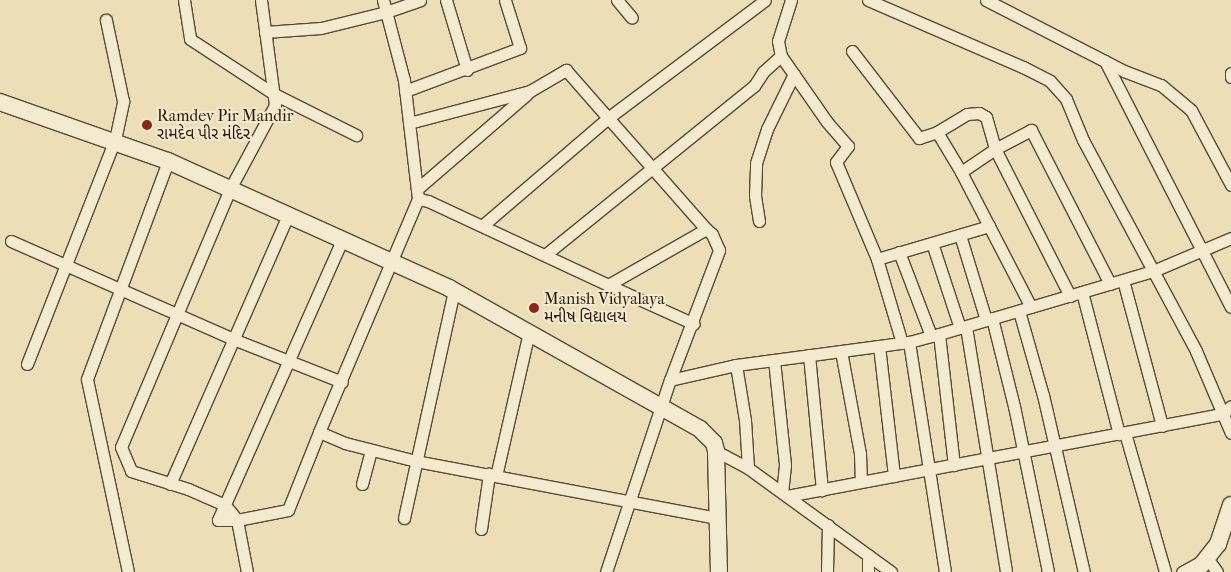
<!DOCTYPE html>
<html>
<head>
<meta charset="utf-8">
<style>
	body { margin:0 }
	#map { position:relative; width:1231px; height:572px; overflow:hidden; background:#ecdeb6; font-family:"IM FELL French Canon","Noto Sans Gujarati",serif }
	div>[style] { position:absolute }
	.roads { filter:drop-shadow(1px 0 #584b34) drop-shadow(-1px 0 #584b34) drop-shadow(0 1px #584b34) drop-shadow(0 -1px #584b34) }
	.street>* { height:11px; margin:-5.5px; padding:0 5.5px; transform-origin:5.5px; border-radius:5.5px; background:#f3ead0 }
	.secondary>* { height:16px; margin:-8px; padding:0 8px; transform-origin:8px; border-radius:8px; background:#f3ead0 }
	.dots>* { width:14px; height:14px; translate:-50% -50%; box-sizing:border-box; border:2px solid #f3ead0; border-radius:50% }
	span { translate:-50% -50%; white-space:nowrap; text-align:center; line-height:1.15; -webkit-text-stroke:4px #f3ead0; paint-order:stroke }
	.poi-label { font-size:16px; color:#271a09 }
	.left { translate:0 -50%; text-align:left }
</style>
</head>
<body>
<div id="map">
	<div class="roads">
		<div class="street">
			<i style="left:184px;top:0;width:39px;rotate:81deg"></i>
			<i style="left:190px;top:39px;width:100px;rotate:33.2deg"></i>
			<i style="left:274px;top:94px;width:92px;rotate:26.6deg"></i>
			<i style="left:261px;top:0;width:106px;rotate:82.4deg"></i>
			<i style="left:275px;top:105px;width:95px;rotate:118.2deg"></i>
			<i style="left:230px;top:189px;width:280px;rotate:112.9deg"></i>
			<i style="left:121px;top:447px;width:26px;rotate:67deg"></i>
			<i style="left:131px;top:471px;width:60px;rotate:17.5deg"></i>
			<i style="left:188px;top:489px;width:40px;rotate:23.4deg"></i>
			<i style="left:225px;top:505px;width:19px;rotate:51deg"></i>
			<i style="left:237px;top:520px;width:52px;rotate:-11.1deg"></i>
			<i style="left:288px;top:510px;width:84px;rotate:-68.3deg"></i>
			<i style="left:383px;top:0;width:83px;rotate:75.3deg"></i>
			<i style="left:404px;top:80px;width:120px;rotate:83.3deg"></i>
			<i style="left:446px;top:0;width:73px;rotate:73.3deg"></i>
			<i style="left:617px;top:0;width:23px;rotate:50deg"></i>
			<i style="left:791px;top:0;width:43px;rotate:107.6deg"></i>
			<i style="left:778px;top:41px;width:15px;rotate:79deg"></i>
			<i style="left:781px;top:56px;width:80px;rotate:55.1deg"></i>
			<i style="left:827px;top:122px;width:32px;rotate:49deg"></i>
			<i style="left:848px;top:146px;width:20px;rotate:127deg"></i>
			<i style="left:836px;top:162px;width:105px;rotate:67.1deg"></i>
			<i style="left:868px;top:0;width:169px;rotate:23.4deg"></i>
			<i style="left:1023px;top:67px;width:30px;rotate:27deg"></i>
			<i style="left:1050px;top:81px;width:24px;rotate:48deg"></i>
			<i style="left:1066px;top:99px;width:44px;rotate:67.5deg"></i>
			<i style="left:1083px;top:140px;width:239px;rotate:61.8deg"></i>
			<i style="left:1196px;top:351px;width:89px;rotate:66.9deg"></i>
			<i style="left:986px;top:0;width:155px;rotate:27.2deg"></i>
			<i style="left:1124px;top:71px;width:40px;rotate:21deg"></i>
			<i style="left:1161px;top:85px;width:39px;rotate:40deg"></i>
			<i style="left:1191px;top:110px;width:85px;rotate:61.9deg"></i>
			<i style="left:265px;top:32px;width:56px;rotate:-4.1deg"></i>
			<i style="left:321px;top:28px;width:67px;rotate:-13.8deg"></i>
			<i style="left:386px;top:12px;width:36px;rotate:-19deg"></i>
			<i style="left:852px;top:51px;width:110px;rotate:52.4deg"></i>
			<i style="left:919px;top:138px;width:19px;rotate:-18deg"></i>
			<i style="left:937px;top:132px;width:35px;rotate:-31deg"></i>
			<i style="left:967px;top:114px;width:12px;rotate:-5deg"></i>
			<i style="left:979px;top:113px;width:8px;rotate:30deg"></i>
			<i style="left:986px;top:117px;width:33px;rotate:74deg"></i>
			<i style="left:995px;top:149px;width:41px;rotate:145.9deg"></i>
			<i style="left:961px;top:172px;width:152px;rotate:62.6deg"></i>
			<i style="left:1105px;top:61px;width:276px;rotate:62.9deg"></i>
			<i style="left:1231px;top:73px;width:4px;rotate:90deg"></i>
			<i style="left:405px;top:91px;width:123px;rotate:-20.5deg"></i>
			<i style="left:520px;top:48px;width:50px;rotate:-107.4deg"></i>
			<i style="left:409px;top:123px;width:125px;rotate:-14.8deg"></i>
			<i style="left:530px;top:91px;width:42px;rotate:-30.3deg"></i>
			<i style="left:566px;top:70px;width:64px;rotate:48.8deg"></i>
			<i style="left:608px;top:118px;width:166px;rotate:139.4deg"></i>
			<i style="left:937px;top:132px;width:47px;rotate:59deg"></i>
			<i style="left:417px;top:189px;width:145px;rotate:-40.8deg"></i>
			<i style="left:759px;top:221px;width:25px;rotate:-99deg"></i>
			<i style="left:755px;top:196px;width:33px;rotate:-88deg"></i>
			<i style="left:756px;top:163px;width:36px;rotate:-72deg"></i>
			<i style="left:767px;top:129px;width:61px;rotate:-63.9deg"></i>
			<i style="left:960px;top:235px;width:89px;rotate:73deg"></i>
			<i style="left:11px;top:241px;width:243px;rotate:23.8deg"></i>
			<i style="left:233px;top:339px;width:117px;rotate:21.5deg"></i>
			<i style="left:932px;top:243px;width:89px;rotate:71.8deg"></i>
			<i style="left:899px;top:252px;width:90px;rotate:69.1deg"></i>
			<i style="left:545px;top:255px;width:269px;rotate:-39deg"></i>
			<i style="left:754px;top:86px;width:17px;rotate:-57deg"></i>
			<i style="left:763px;top:72px;width:24px;rotate:-42deg"></i>
			<i style="left:1123px;top:280px;width:151px;rotate:75deg"></i>
			<i style="left:608px;top:285px;width:94px;rotate:24.4deg"></i>
			<i style="left:1082px;top:292px;width:147px;rotate:75.4deg"></i>
			<i style="left:1070px;top:296px;width:165px;rotate:-117deg"></i>
			<i style="left:995px;top:149px;width:41px;rotate:-27.8deg"></i>
			<i style="left:1031px;top:130px;width:173px;rotate:62.8deg"></i>
			<i style="left:1019px;top:311px;width:87px;rotate:74.1deg"></i>
			<i style="left:1043px;top:395px;width:182px;rotate:77deg"></i>
			<i style="left:992px;top:318px;width:91px;rotate:76deg"></i>
			<i style="left:1014px;top:406px;width:169px;rotate:78.4deg"></i>
			<i style="left:966px;top:327px;width:248px;rotate:80.7deg"></i>
			<i style="left:939px;top:334px;width:223px;rotate:-16.4deg"></i>
			<i style="left:1153px;top:271px;width:85px;rotate:-22.9deg"></i>
			<i style="left:909px;top:342px;width:31px;rotate:-15deg"></i>
			<i style="left:939px;top:334px;width:132px;rotate:83.5deg"></i>
			<i style="left:902px;top:343px;width:88px;rotate:-106.6deg"></i>
			<i style="left:877px;top:259px;width:117px;rotate:-16.4deg"></i>
			<i style="left:879px;top:346px;width:30px;rotate:-8deg"></i>
			<i style="left:909px;top:342px;width:233px;rotate:81.1deg"></i>
			<i style="left:841px;top:351px;width:105px;rotate:79.5deg"></i>
			<i style="left:860px;top:454px;width:28px;rotate:88deg"></i>
			<i style="left:809px;top:355px;width:136px;rotate:84.5deg"></i>
			<i style="left:774px;top:360px;width:106px;rotate:84deg"></i>
			<i style="left:785px;top:465px;width:27px;rotate:96deg"></i>
			<i style="left:27px;top:364px;width:241px;rotate:-68.6deg"></i>
			<i style="left:115px;top:140px;width:40px;rotate:-78deg"></i>
			<i style="left:123px;top:101px;width:83px;rotate:-101.9deg"></i>
			<i style="left:736px;top:365px;width:56px;rotate:80.7deg"></i>
			<i style="left:745px;top:420px;width:48px;rotate:86.4deg"></i>
			<i style="left:670px;top:380px;width:139px;rotate:-69.3deg"></i>
			<i style="left:719px;top:250px;width:17px;rotate:-114deg"></i>
			<i style="left:712px;top:234px;width:8px;rotate:-140deg"></i>
			<i style="left:1125px;top:433px;width:145px;rotate:73.9deg"></i>
			<i style="left:716px;top:451px;width:36px;rotate:28deg"></i>
			<i style="left:748px;top:468px;width:177px;rotate:36deg"></i>
			<i style="left:496px;top:476px;width:148px;rotate:-77.1deg"></i>
			<i style="left:170px;top:484px;width:294px;rotate:-66.3deg"></i>
			<i style="left:362px;top:484px;width:35px;rotate:-75deg"></i>
			<i style="left:787px;top:496px;width:444px;rotate:-10.7deg"></i>
			<i style="left:1223px;top:414px;width:11px;rotate:-45deg"></i>
			<i style="left:404px;top:518px;width:232px;rotate:-77.6deg"></i>
			<i style="left:717px;top:518px;width:306px;rotate:-169.3deg"></i>
			<i style="left:416px;top:461px;width:73px;rotate:-165.8deg"></i>
			<i style="left:345px;top:443px;width:28px;rotate:-157deg"></i>
			<i style="left:319px;top:432px;width:253px;rotate:-67deg"></i>
			<i style="left:418px;top:199px;width:10px;rotate:11deg"></i>
			<i style="left:428px;top:201px;width:199px;rotate:25deg"></i>
			<i style="left:608px;top:285px;width:113px;rotate:-29.7deg"></i>
			<i style="left:706px;top:229px;width:148px;rotate:-131.4deg"></i>
			<i style="left:608px;top:118px;width:196px;rotate:-36.9deg"></i>
			<i style="left:481px;top:529px;width:56px;rotate:-81.7deg"></i>
			<i style="left:128px;top:572px;width:197px;rotate:-102deg"></i>
			<i style="left:87px;top:379px;width:233px;rotate:-69.6deg"></i>
			<i style="left:247px;top:572px;width:53px;rotate:-100.9deg"></i>
			<i style="left:237px;top:520px;width:19px;rotate:180deg"></i>
			<i style="left:218px;top:520px;width:306px;rotate:-66.1deg"></i>
			<i style="left:606px;top:572px;width:202px;rotate:-71.6deg"></i>
			<i style="left:670px;top:380px;width:68px;rotate:-12.8deg"></i>
			<i style="left:736px;top:365px;width:144px;rotate:-7.6deg"></i>
			<i style="left:879px;top:346px;width:131px;rotate:83.4deg"></i>
			<i style="left:827px;top:572px;width:47px;rotate:-88.8deg"></i>
			<i style="left:868px;top:572px;width:17px;rotate:-90deg"></i>
			<i style="left:1182px;top:572px;width:29px;rotate:-29deg"></i>
			<i style="left:1207px;top:558px;width:17px;rotate:54deg"></i>
		</div>
		<div class="secondary">
			<i style="left:0;top:102px;width:178px;rotate:19.4deg"></i>
			<i style="left:168px;top:161px;width:308px;rotate:24.3deg"></i>
			<i style="left:449px;top:288px;width:288px;rotate:29.3deg"></i>
			<i style="left:700px;top:429px;width:20px;rotate:45deg"></i>
			<i style="left:714px;top:443px;width:8px;rotate:76deg"></i>
			<i style="left:716px;top:451px;width:121px;rotate:88.6deg"></i>
			<i style="left:1196px;top:572px;width:36px;rotate:-52deg"></i>
			<i style="left:1218px;top:544px;width:41px;rotate:-71.6deg"></i>
		</div>
	</div>
	<div class="dots">
		<i style="left:147px;top:125px;background:#8f2418"></i>
		<i style="left:534px;top:308px;background:#8f2418"></i>
	</div>
	<div class="poi-label">
		<span class="left" style="left:157px;top:125px">Ramdev Pir Mandir<br>રામદેવ પીર મંદિર</span>
		<span class="left" style="left:544px;top:308px">Manish Vidyalaya<br>મનીષ વિદ્યાલય</span>
	</div>
</div>
</body>
</html>
